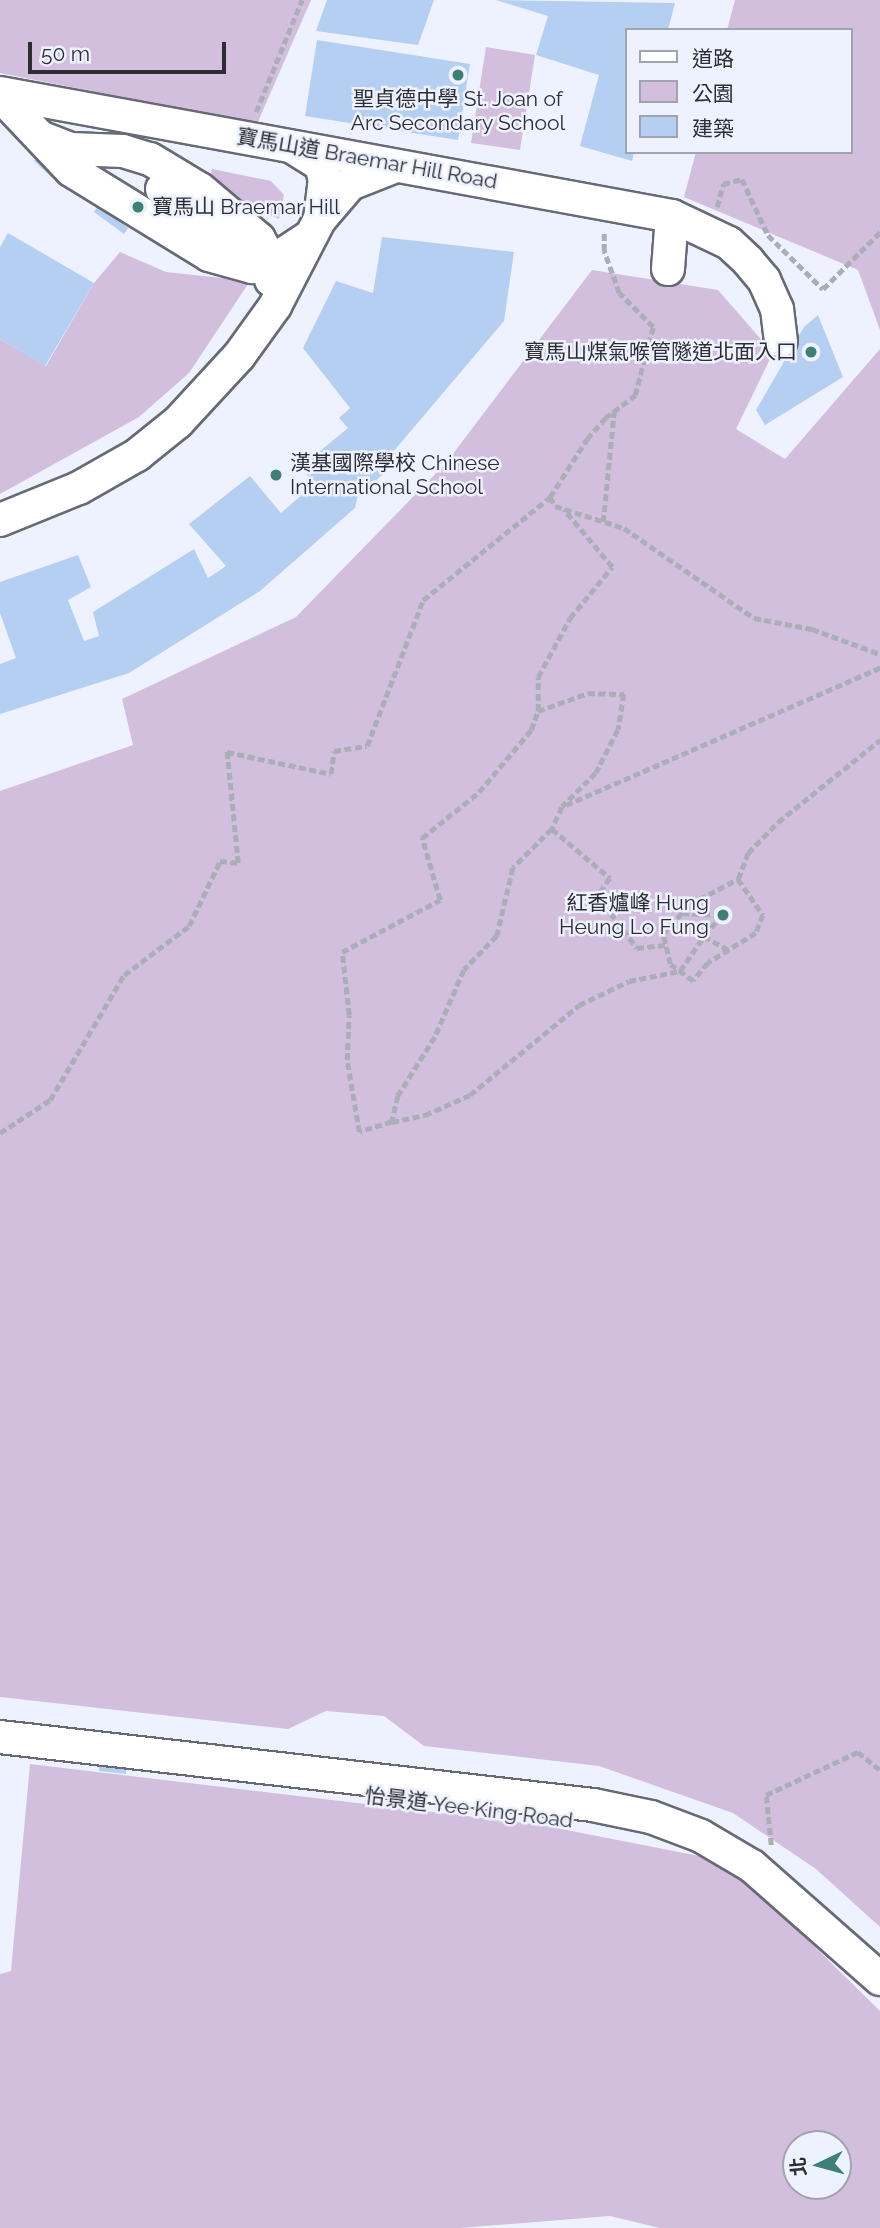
<!DOCTYPE html>
<html>
<head>
<meta charset="utf-8">
<style>
	body { margin:0 }
	#map { position:relative; width:880px; height:2228px; overflow:hidden; background:#eef2ff; font-family:Raleway,"Noto Sans TC",sans-serif }
	div>[style] { position:absolute }
	.green>* { inset:0; background:#d1bfdd }
	.building>* { inset:0; background:#b4cff2 }
	.path>* { height:4.5px; margin-top:-2.25px; transform-origin:0; background:repeating-linear-gradient(90deg,#abaeb8 0 7px,transparent 0 10.5px) }
	.roads { filter:drop-shadow(2px 0 #676a75) drop-shadow(-2px 0 #676a75) drop-shadow(0 2px #676a75) drop-shadow(0 -2px #676a75) }
	.minor>* { height:32px; margin:-16px; padding:0 16px; transform-origin:16px; border-radius:16px; background:#fff }
	.dots>* { width:19px; height:19px; translate:-50% -50%; box-sizing:border-box; border:4px solid #eef2ff; border-radius:50% }
	span { translate:-50% -50%; white-space:nowrap; text-align:center; line-height:1.15; -webkit-text-stroke:5px #eef2ff; paint-order:stroke }
	.poi-label { font-size:21px; color:#2c2e33 }
	.left { translate:0 -50%; text-align:left }
	.right { translate:-100% -50%; text-align:right }
	.street-label { font-size:21px; color:#2c2e33 }
	.legend { position:absolute; left:625px; top:28px; width:228px; height:126px; box-sizing:border-box; background:#eef2ff; border:2px solid #a0a4ad; margin:0; padding:9px 12px; list-style:none; font-size:21px; color:#2c2e33 }
	.legend li { display:flex; align-items:center; gap:14px; height:35px }
	.legend b { width:35px; border:2px solid #a0a4ad }
	.north { position:absolute; left:782px; top:2130px; width:70px; height:70px; box-sizing:border-box; background:#eef2ff; border:2px solid #a0a4ad; border-radius:50%; rotate:265deg; font-size:19px; font-weight:700; line-height:28px; text-align:center; color:#2c2e33 }
	.north::after { content:''; display:block; margin:auto; width:24px; height:32px; background:#3d8174; clip-path:polygon(50% 0,100% 100%,50% 72%,0 100%) }
	.scale { position:absolute; left:28px; top:42px; width:198px; height:32px; box-sizing:border-box; border:4px solid #2c2e33; border-top:0; padding-left:9px; font-size:21px; line-height:24px; white-space:nowrap; color:#2c2e33; -webkit-text-stroke:5px #eef2ff; paint-order:stroke }
</style>
</head>
<body>
<div id="map">
	<div class="green">
		<i style="clip-path:polygon(0 0,311px 0,257px 124px,0 73px)"></i>
		<i style="clip-path:polygon(735px 0,880px 0,880px 330px,858px 270px,684px 197px,696px 152px,850px 152px,850px 30px,727px 30px)"></i>
		<i style="clip-path:polygon(486px 47px,535px 55px,520px 150px,471px 143px)"></i>
		<i style="clip-path:polygon(212px 169px,271px 181px,284px 195px,279px 219px,209px 187px)"></i>
		<i style="clip-path:polygon(120px 252px,166px 272px,250px 281px,189px 373px,139px 417px,0 494px,0 339px,46px 366px,94px 283px)"></i>
		<i style="clip-path:polygon(592px 270px,718px 290px,773px 353px,736px 429px,785px 459px,880px 349px,880px 1927px,816px 1869px,733px 1813px,599px 1766px,424px 1746px,384px 1716px,326px 1711px,288px 1729px,0 1697px,0 791px,133px 745px,122px 699px,296px 617px,446px 463px)"></i>
		<i style="clip-path:polygon(evenodd,30px 1764px,541px 1825px,699px 1856px,758px 1891px,880px 2011px,880px 2228px,660px 2228px,610px 2216px,460px 2228px,0 2228px,0 1974px,11px 1971px,30px 1764px,796px 2144px,838px 2144px,838px 2186px,796px 2186px,796px 2144px)"></i>
	</div>
	<div class="building">
		<i style="clip-path:polygon(327px 0,434px 0,418px 45px,316px 31px)"></i>
		<i style="clip-path:polygon(496px 0,675px 3px,668px 30px,626px 30px,626px 152px,634px 152px,632px 161px,580px 146px,599px 75px,536px 55px,548px 16px)"></i>
		<i style="clip-path:polygon(317px 40px,470px 64px,458px 140px,305px 116px)"></i>
		<i style="clip-path:polygon(37px 157px,65px 183px,62px 187px,34px 161px)"></i>
		<i style="clip-path:polygon(98px 206px,128px 228px,124px 234px,94px 212px)"></i>
		<i style="clip-path:polygon(8px 233px,94px 283px,45px 366px,0 339px,0 247px)"></i>
		<i style="clip-path:polygon(382px 237px,514px 252px,504px 321px,393px 452px,404px 457px,358px 495px,355px 508px,260px 591px,129px 673px,0 714px,0 664px,16px 658px,0 613px,0 582px,78px 555px,91px 587px,68px 600px,84px 641px,99px 636px,93px 612px,194px 549px,208px 578px,226px 566px,189px 524px,250px 476px,281px 513px,305px 492px,300px 486px,310px 479px,302px 466px,348px 428px,339px 418px,350px 408px,303px 348px,336px 281px,373px 293px)"></i>
		<i style="clip-path:polygon(818px 315px,843px 377px,765px 425px,756px 410px,804px 327px)"></i>
		<i style="clip-path:polygon(99px 1765px,126px 1768px,126px 1774px,99px 1771px)"></i>
	</div>
	<div class="path">
		<i style="left:256px;top:112px;width:121px;rotate:-67.7deg"></i>
		<i style="left:717px;top:207px;width:24px;rotate:-75deg"></i>
		<i style="left:723px;top:184px;width:20px;rotate:-15deg"></i>
		<i style="left:742px;top:179px;width:62px;rotate:65.1deg"></i>
		<i style="left:768px;top:235px;width:77px;rotate:44.5deg"></i>
		<i style="left:823px;top:289px;width:81px;rotate:-45deg"></i>
		<i style="left:550px;top:497px;width:10px;rotate:61deg"></i>
		<i style="left:555px;top:506px;width:72px;rotate:17.7deg"></i>
		<i style="left:624px;top:528px;width:158px;rotate:34.7deg"></i>
		<i style="left:754px;top:618px;width:59px;rotate:10.7deg"></i>
		<i style="left:812px;top:629px;width:72px;rotate:20.2deg"></i>
		<i style="left:603px;top:522px;width:111px;rotate:-84.3deg"></i>
		<i style="left:538px;top:711px;width:53px;rotate:-19.8deg"></i>
		<i style="left:588px;top:693px;width:36px;rotate:2deg"></i>
		<i style="left:624px;top:694px;width:36px;rotate:99deg"></i>
		<i style="left:618px;top:730px;width:48px;rotate:117.1deg"></i>
		<i style="left:596px;top:773px;width:48px;rotate:135deg"></i>
		<i style="left:562px;top:807px;width:24px;rotate:114deg"></i>
		<i style="left:552px;top:829px;width:55px;rotate:135deg"></i>
		<i style="left:513px;top:868px;width:70px;rotate:103.2deg"></i>
		<i style="left:497px;top:936px;width:47px;rotate:134.1deg"></i>
		<i style="left:464px;top:970px;width:73px;rotate:113.4deg"></i>
		<i style="left:435px;top:1037px;width:70px;rotate:122.1deg"></i>
		<i style="left:398px;top:1096px;width:27px;rotate:103deg"></i>
		<i style="left:392px;top:1122px;width:34px;rotate:-12deg"></i>
		<i style="left:425px;top:1115px;width:49px;rotate:-24deg"></i>
		<i style="left:470px;top:1095px;width:141px;rotate:-39.5deg"></i>
		<i style="left:579px;top:1005px;width:55px;rotate:-25.6deg"></i>
		<i style="left:629px;top:981px;width:52px;rotate:-11.1deg"></i>
		<i style="left:680px;top:971px;width:42px;rotate:-55.6deg"></i>
		<i style="left:566px;top:805px;width:343px;rotate:-23.6deg"></i>
		<i style="left:552px;top:829px;width:76px;rotate:40.2deg"></i>
		<i style="left:610px;top:878px;width:22px;rotate:124deg"></i>
		<i style="left:598px;top:896px;width:65px;rotate:53.1deg"></i>
		<i style="left:637px;top:948px;width:28px;rotate:-6deg"></i>
		<i style="left:738px;top:879px;width:44px;rotate:55.2deg"></i>
		<i style="left:763px;top:915px;width:19px;rotate:111deg"></i>
		<i style="left:756px;top:933px;width:57px;rotate:148deg"></i>
		<i style="left:708px;top:963px;width:23px;rotate:130deg"></i>
		<i style="left:693px;top:981px;width:29px;rotate:-144deg"></i>
		<i style="left:670px;top:964px;width:31px;rotate:-103deg"></i>
		<i style="left:663px;top:934px;width:40px;rotate:-48deg"></i>
		<i style="left:690px;top:904px;width:54px;rotate:-27.5deg"></i>
		<i style="left:738px;top:879px;width:28px;rotate:-69deg"></i>
		<i style="left:748px;top:853px;width:43px;rotate:-45.9deg"></i>
		<i style="left:778px;top:822px;width:131px;rotate:-38.8deg"></i>
		<i style="left:682px;top:913px;width:41px;rotate:2.8deg"></i>
		<i style="left:723px;top:915px;width:28px;rotate:132deg"></i>
		<i style="left:704px;top:936px;width:28px;rotate:30deg"></i>
		<i style="left:392px;top:1122px;width:34px;rotate:163deg"></i>
		<i style="left:359px;top:1132px;width:73px;rotate:-99.5deg"></i>
		<i style="left:347px;top:1060px;width:45px;rotate:-87.5deg"></i>
		<i style="left:349px;top:1015px;width:63px;rotate:-96.3deg"></i>
		<i style="left:342px;top:952px;width:111px;rotate:-28deg"></i>
		<i style="left:440px;top:900px;width:65px;rotate:-106.2deg"></i>
		<i style="left:422px;top:838px;width:73px;rotate:-38.9deg"></i>
		<i style="left:479px;top:792px;width:81px;rotate:-50deg"></i>
		<i style="left:531px;top:730px;width:20px;rotate:-70deg"></i>
		<i style="left:538px;top:711px;width:34px;rotate:-90deg"></i>
		<i style="left:538px;top:677px;width:67px;rotate:-61.5deg"></i>
		<i style="left:570px;top:618px;width:66px;rotate:-50.5deg"></i>
		<i style="left:612px;top:567px;width:75px;rotate:-130.1deg"></i>
		<i style="left:0;top:1133px;width:60px;rotate:-33.4deg"></i>
		<i style="left:50px;top:1100px;width:145px;rotate:-59.4deg"></i>
		<i style="left:124px;top:975px;width:81px;rotate:-37deg"></i>
		<i style="left:189px;top:926px;width:72px;rotate:-64.5deg"></i>
		<i style="left:220px;top:861px;width:18px;rotate:6deg"></i>
		<i style="left:238px;top:863px;width:112px;rotate:-95.7deg"></i>
		<i style="left:227px;top:752px;width:106px;rotate:11.9deg"></i>
		<i style="left:331px;top:774px;width:23px;rotate:-83deg"></i>
		<i style="left:334px;top:751px;width:33px;rotate:-9deg"></i>
		<i style="left:367px;top:746px;width:156px;rotate:-69deg"></i>
		<i style="left:423px;top:600px;width:164px;rotate:-39deg"></i>
		<i style="left:550px;top:497px;width:69px;rotate:-57.5deg"></i>
		<i style="left:587px;top:439px;width:28px;rotate:-49deg"></i>
		<i style="left:605px;top:418px;width:38px;rotate:-37deg"></i>
		<i style="left:635px;top:395px;width:70px;rotate:-75.2deg"></i>
		<i style="left:653px;top:327px;width:48px;rotate:-135deg"></i>
		<i style="left:619px;top:293px;width:45px;rotate:-109.7deg"></i>
		<i style="left:604px;top:251px;width:21px;rotate:-90deg"></i>
		<i style="left:771px;top:1845px;width:50px;rotate:-95.7deg"></i>
		<i style="left:766px;top:1795px;width:102px;rotate:-25.1deg"></i>
		<i style="left:858px;top:1752px;width:28px;rotate:39deg"></i>
	</div>
	<div class="roads">
		<div class="minor">
			<i style="left:0;top:93px;width:683px;rotate:10.37deg"></i>
			<i style="left:672px;top:216px;width:63px;rotate:25.3deg"></i>
			<i style="left:729px;top:243px;width:26px;rotate:43deg"></i>
			<i style="left:748px;top:261px;width:25px;rotate:50deg"></i>
			<i style="left:764px;top:280px;width:32px;rotate:66deg"></i>
			<i style="left:777px;top:309px;width:32px;rotate:83deg"></i>
			<i style="left:0;top:95px;width:103px;rotate:46.6deg"></i>
			<i style="left:71px;top:170px;width:162px;rotate:31.6deg"></i>
			<i style="left:209px;top:255px;width:45px;rotate:15.6deg"></i>
			<i style="left:252px;top:267px;width:20px;rotate:-15deg"></i>
			<i style="left:271px;top:262px;width:45px;rotate:-33.3deg"></i>
			<i style="left:42px;top:138px;width:31px;rotate:21deg"></i>
			<i style="left:71px;top:149px;width:52px;rotate:2.2deg"></i>
			<i style="left:123px;top:151px;width:28px;rotate:17deg"></i>
			<i style="left:150px;top:159px;width:58px;rotate:31deg"></i>
			<i style="left:200px;top:189px;width:77px;rotate:40.3deg"></i>
			<i style="left:259px;top:239px;width:26px;rotate:62deg"></i>
			<i style="left:271px;top:262px;width:18px;rotate:90deg"></i>
			<i style="left:162px;top:189px;width:31px;rotate:32deg"></i>
			<i style="left:188px;top:205px;width:35px;rotate:57deg"></i>
			<i style="left:207px;top:234px;width:33px;rotate:41deg"></i>
			<i style="left:321px;top:218px;width:45px;rotate:-49.5deg"></i>
			<i style="left:350px;top:184px;width:49px;rotate:-21.4deg"></i>
			<i style="left:668px;top:269px;width:53px;rotate:-85.7deg"></i>
			<i style="left:0;top:520px;width:85px;rotate:-22.1deg"></i>
			<i style="left:79px;top:488px;width:67px;rotate:-29.6deg"></i>
			<i style="left:137px;top:455px;width:53px;rotate:-38.8deg"></i>
			<i style="left:178px;top:422px;width:90px;rotate:-47.3deg"></i>
			<i style="left:239px;top:356px;width:62px;rotate:-54.2deg"></i>
			<i style="left:275px;top:306px;width:98px;rotate:-62.7deg"></i>
			<i style="left:320px;top:219px;width:38px;rotate:-83deg"></i>
			<i style="left:325px;top:181px;width:16px;rotate:-104deg"></i>
			<i style="left:321px;top:165px;width:34px;rotate:-148deg"></i>
			<i style="left:0;top:1737px;width:597px;rotate:6.54deg"></i>
			<i style="left:593px;top:1805px;width:59px;rotate:11.7deg"></i>
			<i style="left:651px;top:1817px;width:53px;rotate:20.8deg"></i>
			<i style="left:701px;top:1836px;width:59px;rotate:30.5deg"></i>
			<i style="left:752px;top:1866px;width:171px;rotate:41.4deg"></i>
		</div>
	</div>
	<div class="dots">
		<i style="left:458px;top:75px;background:#3d8174"></i>
		<i style="left:138px;top:207px;background:#3d8174"></i>
		<i style="left:811px;top:352px;background:#3d8174"></i>
		<i style="left:276px;top:475px;background:#3d8174"></i>
		<i style="left:723px;top:915px;background:#3d8174"></i>
	</div>
	<div class="poi-label">
		<span style="left:458px;top:111px">聖貞德中學 St. Joan of<br>Arc Secondary School</span>
		<span class="left" style="left:152px;top:207px">寶馬山 Braemar Hill</span>
		<span class="right" style="left:797px;top:352px">寶馬山煤氣喉管隧道北面入口</span>
		<span class="left" style="left:290px;top:475px">漢基國際學校 Chinese<br>International School</span>
		<span class="right" style="left:709px;top:915px">紅香爐峰 Hung<br>Heung Lo Fung</span>
	</div>
	<div class="street-label">
		<span style="left:367px;top:159px;rotate:10deg">寶馬山道 Braemar Hill Road</span>
		<span style="left:469px;top:1808px;rotate:7deg">怡景道 Yee King Road</span>
	</div>
	<ul class="legend">
	<li><b style="height:9px;background:#fff"></b>道路</li>
	<li><b style="height:19px;background:#d1bfdd"></b>公園</li>
	<li><b style="height:19px;background:#b4cff2"></b>建築</li>
	</ul>
	<div class="north">北</div>
	<div class="scale">50 m</div>
</div>
</body>
</html>
